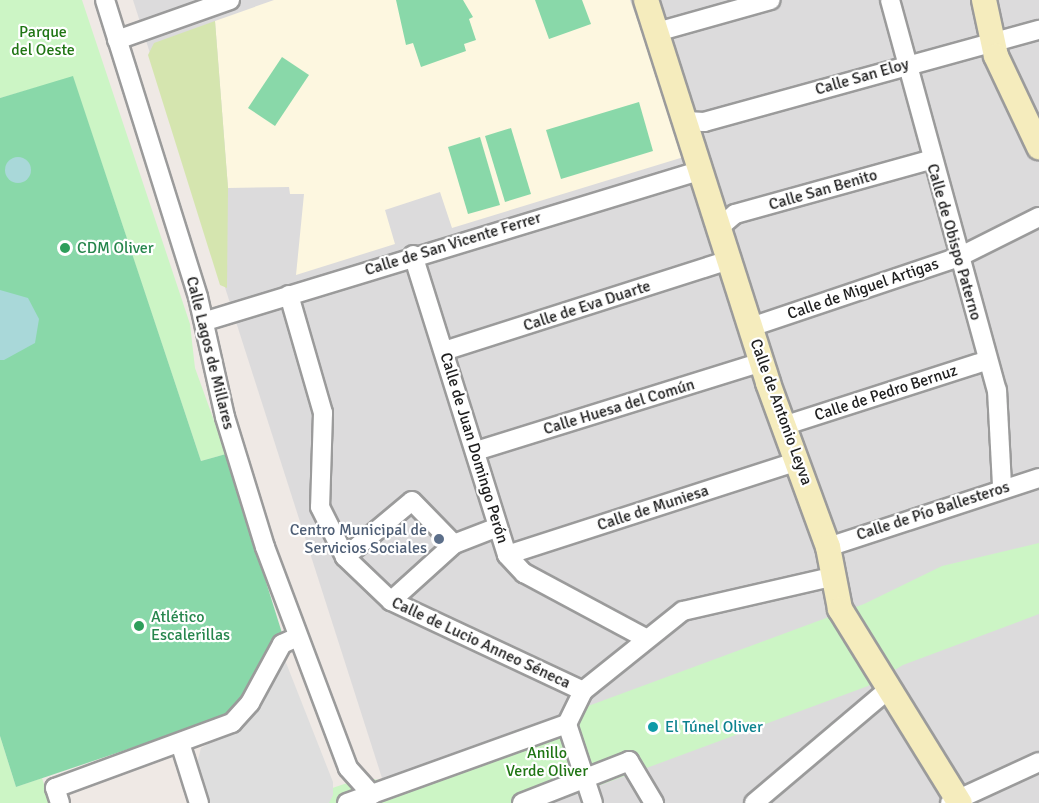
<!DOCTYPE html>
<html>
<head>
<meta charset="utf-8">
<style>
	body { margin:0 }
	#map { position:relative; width:1039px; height:803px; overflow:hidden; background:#efe9e5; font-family:Signika,sans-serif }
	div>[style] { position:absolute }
	.residential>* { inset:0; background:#dcdbdc }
	.education>* { inset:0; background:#fdf7e0 }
	.grass>* { inset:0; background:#d5e5af }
	.park>* { inset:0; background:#ccf5c5 }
	.pitch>* { inset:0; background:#89d8a9 }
	.parking>* { inset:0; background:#dedede }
	.water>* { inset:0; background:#a9d8d9 }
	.round { border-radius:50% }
	.roads { filter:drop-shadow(2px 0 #9b9b9b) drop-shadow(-2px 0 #9b9b9b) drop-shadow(0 2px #9b9b9b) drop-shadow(0 -2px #9b9b9b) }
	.street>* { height:18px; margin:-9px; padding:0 9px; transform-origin:9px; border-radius:9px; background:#fff }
	.secondary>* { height:24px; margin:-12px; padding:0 12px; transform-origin:12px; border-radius:12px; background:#f5ecbd }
	.dots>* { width:16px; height:16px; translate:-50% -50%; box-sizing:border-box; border:3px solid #fff; border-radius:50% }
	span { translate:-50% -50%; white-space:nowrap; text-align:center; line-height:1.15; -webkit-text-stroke:4.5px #fff; paint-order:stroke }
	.park-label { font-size:16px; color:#207514 }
	.street-label { font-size:16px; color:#1e1e1e }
	.leisure-label { font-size:16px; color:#27864d }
	.left { translate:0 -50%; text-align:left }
	.service-label { font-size:16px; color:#4e5e75 }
	.right { translate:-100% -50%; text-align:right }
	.culture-label { font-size:16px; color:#0d838f }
</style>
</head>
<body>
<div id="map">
	<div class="residential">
		<i style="clip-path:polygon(133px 0,1039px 0,1039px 803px,390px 803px)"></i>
	</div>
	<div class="education">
		<i style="clip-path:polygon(274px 0,630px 0,687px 156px,452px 228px,440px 192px,385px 210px,395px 244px,296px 275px,304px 194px,290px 194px,289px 187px,228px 188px,215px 21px)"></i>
	</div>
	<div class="grass">
		<i style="clip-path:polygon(215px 21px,228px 188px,227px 288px,220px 285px,148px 55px,154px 43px)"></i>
	</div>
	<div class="park">
		<i style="clip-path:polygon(0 0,82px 0,190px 324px,195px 368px,226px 454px,201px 461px,73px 77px,0 98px)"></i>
		<i style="clip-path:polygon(1039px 543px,1039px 614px,903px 665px,868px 686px,552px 803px,288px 803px,362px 778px,380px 780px,553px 719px,864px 604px,942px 566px)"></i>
		<i style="clip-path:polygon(0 736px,16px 787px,42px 778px,50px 803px,0 803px)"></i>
	</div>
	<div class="pitch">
		<i style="clip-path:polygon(396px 0,463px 0,473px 17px,469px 19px,476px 40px,464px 44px,466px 51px,421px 67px,413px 43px,406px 45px)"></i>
		<i style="clip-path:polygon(535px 0,582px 0,591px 24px,549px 39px)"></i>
		<i style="clip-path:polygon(282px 57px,309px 75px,275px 126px,248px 108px)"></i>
		<i style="clip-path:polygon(73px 76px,201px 461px,226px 454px,282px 633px,238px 712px,16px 787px,0 736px,0 98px)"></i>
		<i style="clip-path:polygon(639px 102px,653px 151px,561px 179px,546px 130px)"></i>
		<i style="clip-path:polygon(511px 128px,531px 194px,505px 202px,485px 136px)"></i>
		<i style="clip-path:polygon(480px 137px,500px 205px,468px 214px,448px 147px)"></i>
	</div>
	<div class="parking">
		<i style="clip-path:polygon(283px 655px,333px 782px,333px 795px,329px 803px,205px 803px,195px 771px,201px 748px,239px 726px)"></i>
	</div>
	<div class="water">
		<i class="round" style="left:5px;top:157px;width:26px;height:26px"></i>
		<i style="clip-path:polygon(0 290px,28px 298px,39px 319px,35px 343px,4px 360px,0 360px)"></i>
	</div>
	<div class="roads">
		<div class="street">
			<i style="left:105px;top:0;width:311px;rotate:72.6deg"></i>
			<i style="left:198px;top:297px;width:123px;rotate:77.3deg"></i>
			<i style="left:225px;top:417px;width:136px;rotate:72.9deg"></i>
			<i style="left:265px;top:547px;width:236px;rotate:69.4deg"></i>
			<i style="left:348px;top:768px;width:36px;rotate:48deg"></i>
			<i style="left:890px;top:0;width:404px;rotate:74.7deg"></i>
			<i style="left:997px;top:390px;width:97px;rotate:87deg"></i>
			<i style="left:657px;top:32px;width:118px;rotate:-15.7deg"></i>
			<i style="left:117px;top:40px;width:120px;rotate:-19.5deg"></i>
			<i style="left:686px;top:121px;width:18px;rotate:3deg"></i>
			<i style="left:704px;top:122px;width:347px;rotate:-15.4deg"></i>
			<i style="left:720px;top:227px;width:20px;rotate:-41deg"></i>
			<i style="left:735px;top:214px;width:202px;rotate:-15.5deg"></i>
			<i style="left:413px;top:255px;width:314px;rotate:72.6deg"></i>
			<i style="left:507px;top:555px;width:25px;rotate:47deg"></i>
			<i style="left:524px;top:573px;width:137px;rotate:28.2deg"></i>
			<i style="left:289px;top:295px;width:123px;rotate:73.9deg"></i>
			<i style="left:323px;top:413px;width:94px;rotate:91.8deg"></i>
			<i style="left:320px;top:507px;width:56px;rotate:63.4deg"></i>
			<i style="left:345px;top:557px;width:64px;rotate:43.7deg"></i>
			<i style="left:391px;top:601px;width:212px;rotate:25.1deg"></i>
			<i style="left:206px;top:321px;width:518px;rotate:-16.93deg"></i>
			<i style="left:751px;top:327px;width:219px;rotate:-18.6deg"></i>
			<i style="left:959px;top:257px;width:89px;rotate:-26.6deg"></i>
			<i style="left:444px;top:351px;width:300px;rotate:-17.7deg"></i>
			<i style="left:783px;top:426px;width:215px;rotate:-17.8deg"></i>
			<i style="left:476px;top:451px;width:300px;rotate:-17.3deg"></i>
			<i style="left:828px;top:547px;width:222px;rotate:-18.1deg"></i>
			<i style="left:507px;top:555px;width:306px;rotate:-17.9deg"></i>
			<i style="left:345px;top:557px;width:87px;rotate:-39.9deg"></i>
			<i style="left:412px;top:501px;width:60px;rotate:45.7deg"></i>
			<i style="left:391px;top:601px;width:85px;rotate:-42.1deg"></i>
			<i style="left:454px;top:544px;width:44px;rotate:-21.3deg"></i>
			<i style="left:567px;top:724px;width:83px;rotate:71.8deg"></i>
			<i style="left:181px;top:746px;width:60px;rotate:72.5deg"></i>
			<i style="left:60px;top:803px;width:16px;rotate:-108deg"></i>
			<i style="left:55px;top:788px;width:189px;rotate:-20.2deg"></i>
			<i style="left:232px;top:723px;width:27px;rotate:-48deg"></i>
			<i style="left:250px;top:703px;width:67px;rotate:-61.5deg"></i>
			<i style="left:282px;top:644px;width:17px;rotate:-24deg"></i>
			<i style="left:347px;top:803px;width:234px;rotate:-19.8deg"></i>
			<i style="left:567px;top:724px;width:37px;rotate:-64deg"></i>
			<i style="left:583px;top:691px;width:128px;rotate:-38.7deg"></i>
			<i style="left:683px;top:611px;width:153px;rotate:-12.9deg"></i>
			<i style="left:522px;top:803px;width:115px;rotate:-21.4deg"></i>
			<i style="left:629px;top:761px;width:49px;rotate:59.2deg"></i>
			<i style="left:754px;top:803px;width:177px;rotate:-40.2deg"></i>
			<i style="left:950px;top:803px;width:98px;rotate:-24.7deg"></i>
		</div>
		<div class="secondary">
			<i style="left:646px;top:0;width:402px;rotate:72.3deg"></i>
			<i style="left:768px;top:383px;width:175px;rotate:69.9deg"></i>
			<i style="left:828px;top:547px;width:63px;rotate:79deg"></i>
			<i style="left:840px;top:609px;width:228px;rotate:58.3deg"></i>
			<i style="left:984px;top:0;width:57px;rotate:77.9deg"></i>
			<i style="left:996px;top:56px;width:101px;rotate:64.7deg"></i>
		</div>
	</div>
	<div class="dots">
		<i style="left:65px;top:248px;background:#2e9e5b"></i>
		<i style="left:439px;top:539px;background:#5c6f8a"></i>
		<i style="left:139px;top:626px;background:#2e9e5b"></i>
		<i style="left:653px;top:727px;background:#0f9aa8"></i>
	</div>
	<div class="park-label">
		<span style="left:43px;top:41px">Parque<br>del Oeste</span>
		<span style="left:547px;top:762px">Anillo<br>Verde Oliver</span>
	</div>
	<div class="street-label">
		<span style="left:862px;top:77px;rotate:-16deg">Calle San Eloy</span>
		<span style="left:823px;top:190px;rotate:-16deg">Calle San Benito</span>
		<span style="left:954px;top:242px;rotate:74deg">Calle de Obispo Paterno</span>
		<span style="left:453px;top:244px;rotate:-17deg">Calle de San Vicente Ferrer</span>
		<span style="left:863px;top:289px;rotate:-19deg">Calle de Miguel Artigas</span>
		<span style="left:587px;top:306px;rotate:-18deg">Calle de Eva Duarte</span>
		<span style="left:210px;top:353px;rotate:76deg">Calle Lagos de Millares</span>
		<span style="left:886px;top:393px;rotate:-18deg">Calle de Pedro Bernuz</span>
		<span style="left:619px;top:407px;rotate:-17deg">Calle Huesa del Común</span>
		<span style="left:781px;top:412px;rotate:70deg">Calle de Antonio Leyva</span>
		<span style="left:474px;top:448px;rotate:73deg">Calle de Juan Domingo Perón</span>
		<span style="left:653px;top:508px;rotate:-18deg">Calle de Muniesa</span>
		<span style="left:933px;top:511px;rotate:-18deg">Calle de Pío Ballesteros</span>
		<span style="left:481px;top:643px;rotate:25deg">Calle de Lucio Anneo Séneca</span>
	</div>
	<div class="leisure-label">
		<span class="left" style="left:77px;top:248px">CDM Oliver</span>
		<span class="left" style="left:151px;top:626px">Atlético<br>Escalerillas</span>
	</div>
	<div class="service-label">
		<span class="right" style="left:427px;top:539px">Centro Municipal de<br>Servicios Sociales</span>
	</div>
	<div class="culture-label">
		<span class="left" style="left:665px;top:727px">El Túnel Oliver</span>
	</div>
</div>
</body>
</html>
